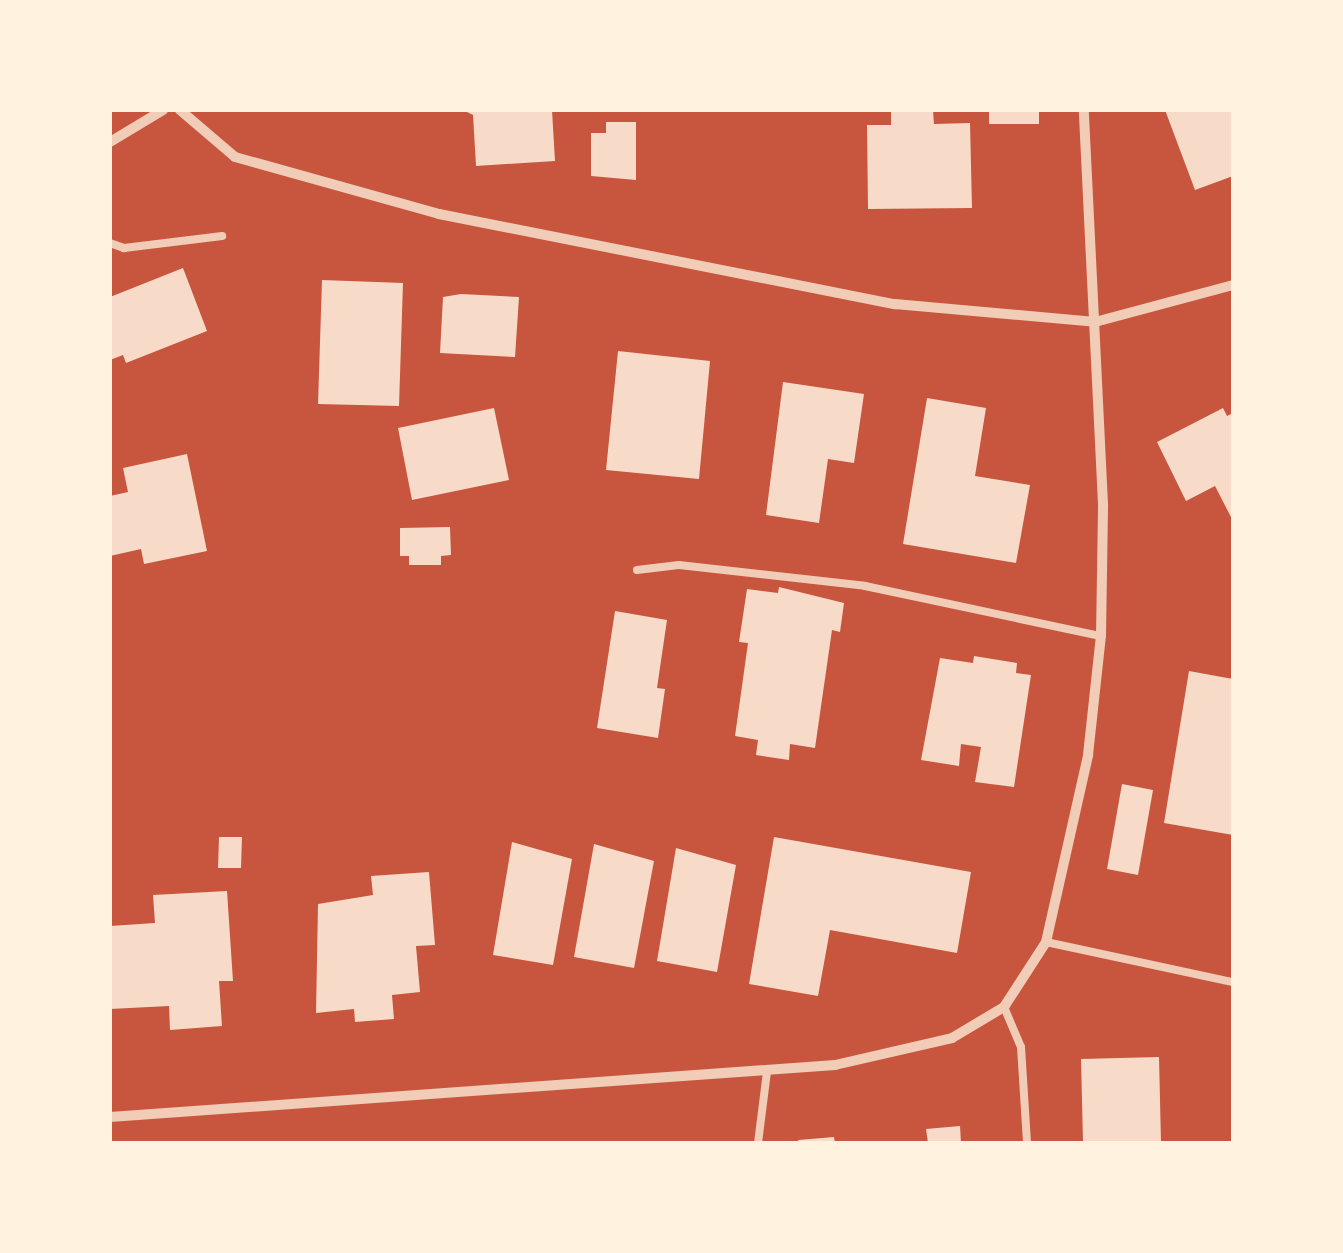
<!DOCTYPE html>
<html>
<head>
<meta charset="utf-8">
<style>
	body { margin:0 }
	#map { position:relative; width:1343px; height:1253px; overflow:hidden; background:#c8553d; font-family:"Source Sans 3",sans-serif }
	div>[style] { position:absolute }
	.building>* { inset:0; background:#f7dbc8 }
	.service>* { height:8px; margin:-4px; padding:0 4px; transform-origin:4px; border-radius:4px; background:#f1ccb7 }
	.minor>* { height:10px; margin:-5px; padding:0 5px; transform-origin:5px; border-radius:5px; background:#f1ccb7 }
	span { translate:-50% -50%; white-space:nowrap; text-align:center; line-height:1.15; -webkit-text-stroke:9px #fff3e0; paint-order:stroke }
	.frame { position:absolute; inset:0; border:112px solid #fff3e0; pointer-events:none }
</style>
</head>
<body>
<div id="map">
	<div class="building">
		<i style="clip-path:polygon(463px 110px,552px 110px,555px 161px,476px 166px,473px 115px)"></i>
		<i style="clip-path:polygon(891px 110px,933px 110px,934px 124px,970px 123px,972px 208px,868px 209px,867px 125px,891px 125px)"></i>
		<i style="clip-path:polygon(989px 110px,1039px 110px,1039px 124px,989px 124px)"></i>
		<i style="clip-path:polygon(1165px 110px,1233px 110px,1233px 176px,1195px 190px)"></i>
		<i style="clip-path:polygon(606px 122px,636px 122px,636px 180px,591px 176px,591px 133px,606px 133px)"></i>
		<i style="clip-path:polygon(183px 268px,207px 331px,126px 363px,123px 355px,110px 360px,110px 297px)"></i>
		<i style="clip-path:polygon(322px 280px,403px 283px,399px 406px,318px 404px)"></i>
		<i style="clip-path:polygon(461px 294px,519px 297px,515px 357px,440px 353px,443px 297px)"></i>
		<i style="clip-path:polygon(618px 351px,710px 361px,699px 479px,606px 470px)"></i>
		<i style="clip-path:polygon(783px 382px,864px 394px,854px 463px,828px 459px,819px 523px,766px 515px)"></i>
		<i style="clip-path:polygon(927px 398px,986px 408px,975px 476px,1030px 485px,1016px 563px,903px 544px)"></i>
		<i style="clip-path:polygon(494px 408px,509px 480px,412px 500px,398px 428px)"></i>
		<i style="clip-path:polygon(1223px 408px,1227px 416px,1233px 413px,1233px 521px,1215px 486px,1186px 501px,1157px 442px)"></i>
		<i style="clip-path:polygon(187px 454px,207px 551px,144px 564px,141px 549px,110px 556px,110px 496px,128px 492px,123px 468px)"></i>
		<i style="clip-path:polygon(450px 527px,451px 555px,441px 556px,441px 565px,409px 565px,409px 556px,400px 556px,400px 528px)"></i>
		<i style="clip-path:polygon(779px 587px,844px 603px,840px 632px,832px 630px,815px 748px,790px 744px,789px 760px,756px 755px,758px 740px,735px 736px,748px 643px,739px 642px,747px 589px,778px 593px)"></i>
		<i style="clip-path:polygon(615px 611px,667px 620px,657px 688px,665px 689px,658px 738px,597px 728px)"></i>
		<i style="clip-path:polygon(974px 656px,1017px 663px,1016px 673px,1031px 675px,1014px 787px,975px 782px,981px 747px,961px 744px,959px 766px,921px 760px,940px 658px,973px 663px)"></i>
		<i style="clip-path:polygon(1189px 671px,1233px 679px,1233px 835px,1164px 823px)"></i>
		<i style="clip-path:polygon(1122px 784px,1153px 790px,1138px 875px,1107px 869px)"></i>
		<i style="clip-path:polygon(219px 837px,242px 837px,241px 868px,218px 868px)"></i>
		<i style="clip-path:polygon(774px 837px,971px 872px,957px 953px,830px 930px,818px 996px,749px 984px)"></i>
		<i style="clip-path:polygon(512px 842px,572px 859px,553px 965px,493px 955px)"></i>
		<i style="clip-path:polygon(594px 844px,654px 861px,634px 968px,574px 957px)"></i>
		<i style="clip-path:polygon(676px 848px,736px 865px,717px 972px,657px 961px)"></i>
		<i style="clip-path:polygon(429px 872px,435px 945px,416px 946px,420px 992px,392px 995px,394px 1019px,355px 1022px,354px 1009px,316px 1013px,318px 904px,373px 895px,371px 876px)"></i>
		<i style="clip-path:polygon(227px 891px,233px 981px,219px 981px,222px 1026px,170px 1030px,169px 1006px,110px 1009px,110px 926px,155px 923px,153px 895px)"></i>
		<i style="clip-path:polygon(1159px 1057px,1161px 1143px,1083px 1143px,1081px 1059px)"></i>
		<i style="clip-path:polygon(960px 1126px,961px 1143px,928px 1143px,926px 1129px)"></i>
		<i style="clip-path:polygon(834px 1137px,835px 1143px,799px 1143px,798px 1140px)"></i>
	</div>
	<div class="service">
		<i style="left:110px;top:243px;width:15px;rotate:20deg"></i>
		<i style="left:124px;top:248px;width:99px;rotate:-7deg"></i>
		<i style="left:637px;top:570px;width:42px;rotate:-6.8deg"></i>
		<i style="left:679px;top:565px;width:187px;rotate:6.4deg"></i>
		<i style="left:865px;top:586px;width:241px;rotate:12deg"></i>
		<i style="left:1046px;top:942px;width:191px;rotate:12.1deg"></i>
		<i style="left:1004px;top:1007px;width:43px;rotate:67deg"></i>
		<i style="left:1021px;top:1047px;width:96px;rotate:86.4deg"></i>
		<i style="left:758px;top:1143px;width:72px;rotate:-82.8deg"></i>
	</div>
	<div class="minor">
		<i style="left:180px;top:110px;width:72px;rotate:40.5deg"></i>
		<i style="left:235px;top:157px;width:212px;rotate:15.6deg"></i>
		<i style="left:439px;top:214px;width:465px;rotate:11.2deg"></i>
		<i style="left:895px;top:304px;width:201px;rotate:5.1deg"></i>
		<i style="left:1095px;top:322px;width:143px;rotate:-15deg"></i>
		<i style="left:110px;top:142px;width:62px;rotate:-31.1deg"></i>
		<i style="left:110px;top:1117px;width:727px;rotate:-4.1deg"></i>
		<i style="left:835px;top:1065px;width:120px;rotate:-13deg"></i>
		<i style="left:952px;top:1038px;width:61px;rotate:-30.8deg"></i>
		<i style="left:1004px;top:1007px;width:77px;rotate:-57.1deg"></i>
		<i style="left:1046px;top:942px;width:192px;rotate:-77.3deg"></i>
		<i style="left:1088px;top:755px;width:120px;rotate:-83.8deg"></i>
		<i style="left:1101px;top:636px;width:132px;rotate:-89.1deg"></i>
		<i style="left:1103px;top:504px;width:394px;rotate:-92.8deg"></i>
	</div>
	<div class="frame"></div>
</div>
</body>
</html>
